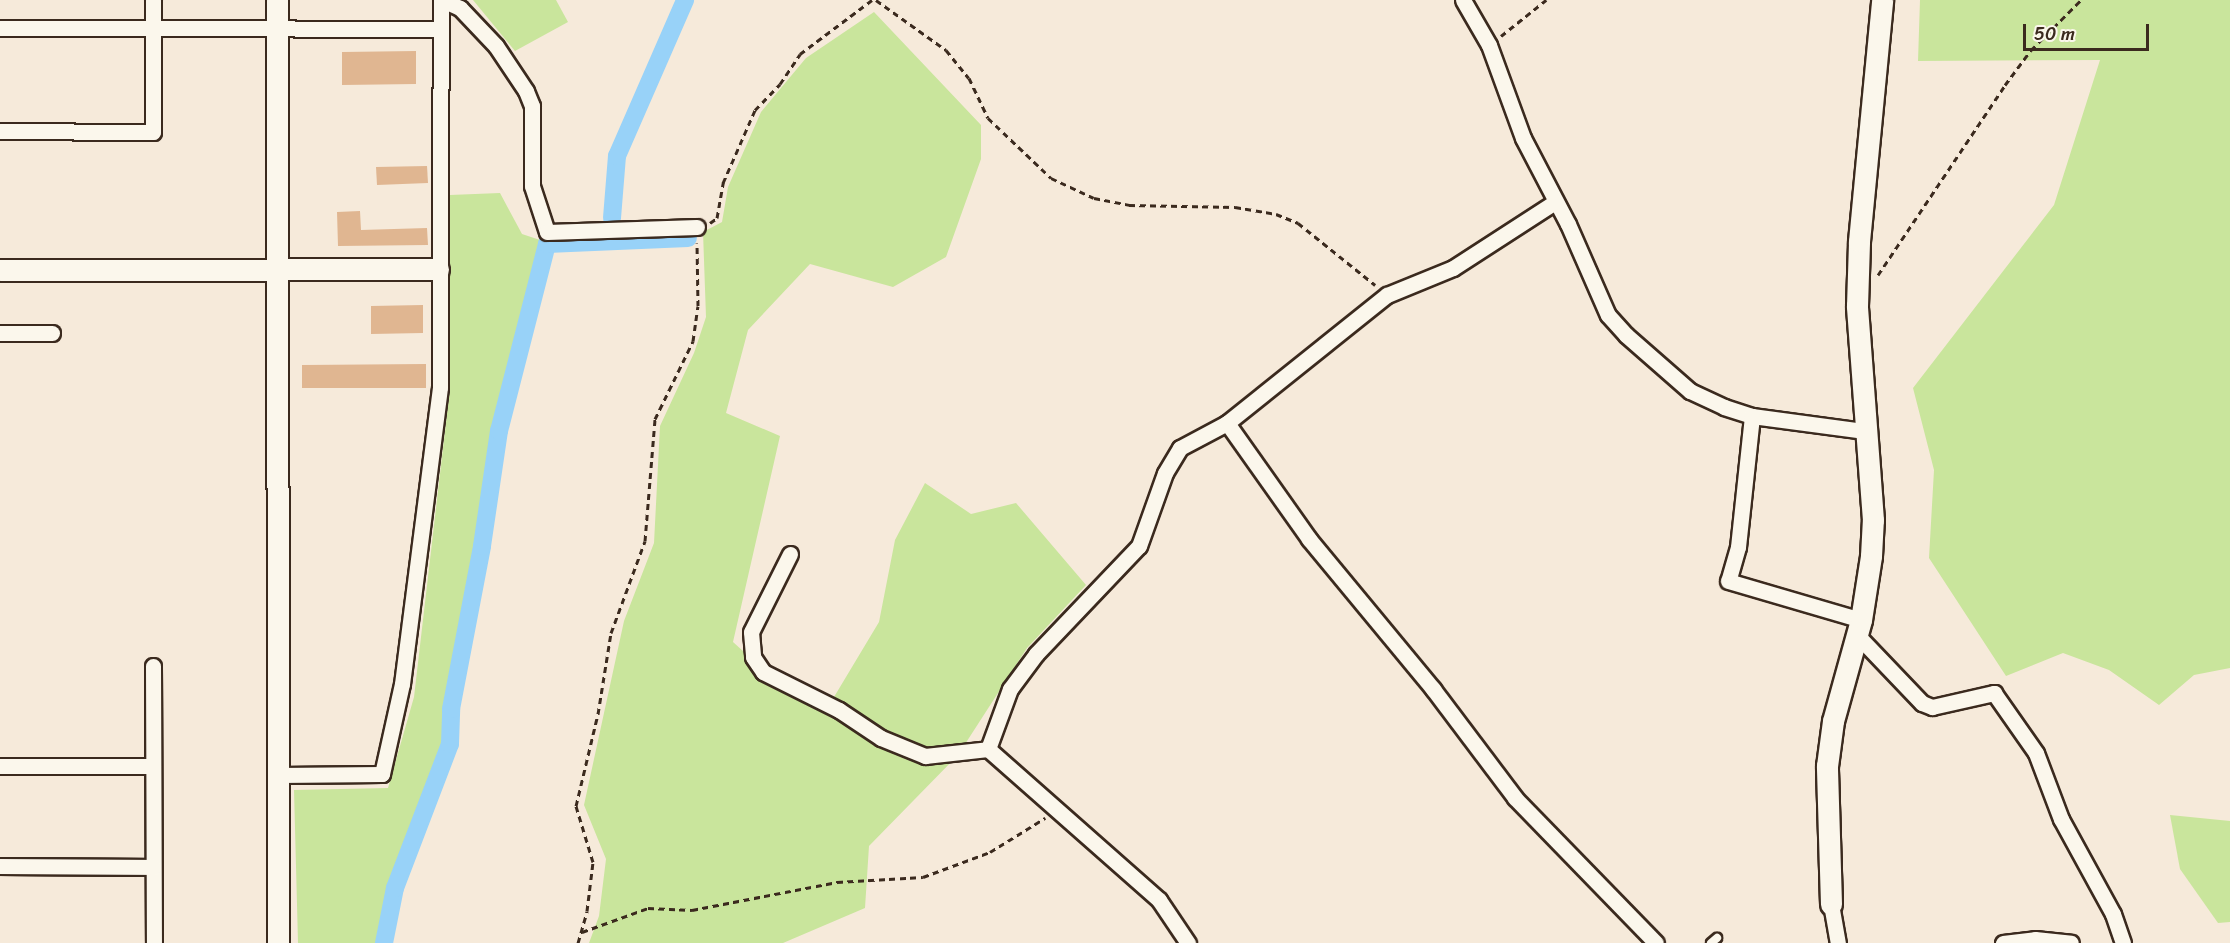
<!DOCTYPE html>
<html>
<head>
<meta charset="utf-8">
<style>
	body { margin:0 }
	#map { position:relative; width:2230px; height:943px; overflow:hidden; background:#f6eada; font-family:Sriracha,sans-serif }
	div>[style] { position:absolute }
	.green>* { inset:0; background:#c9e59c }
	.canal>* { height:18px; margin:-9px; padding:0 9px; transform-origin:9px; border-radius:9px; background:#98d2f8 }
	.building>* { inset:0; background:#e0b691 }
	.path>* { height:3px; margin-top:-1.5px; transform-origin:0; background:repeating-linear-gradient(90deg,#3b2a1e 0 6px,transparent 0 10.5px) }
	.roads { filter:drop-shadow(2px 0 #3b2a1e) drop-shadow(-2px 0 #3b2a1e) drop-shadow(0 2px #3b2a1e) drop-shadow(0 -2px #3b2a1e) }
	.lane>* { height:8px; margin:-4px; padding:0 4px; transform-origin:4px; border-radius:4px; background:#fbf7ec }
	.street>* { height:15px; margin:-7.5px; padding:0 7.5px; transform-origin:7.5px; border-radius:7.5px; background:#fbf7ec }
	.secondary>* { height:21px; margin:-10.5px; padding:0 10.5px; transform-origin:10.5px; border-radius:10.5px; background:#fbf7ec }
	span { translate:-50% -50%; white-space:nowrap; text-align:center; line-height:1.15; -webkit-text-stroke:4.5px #fbf7ec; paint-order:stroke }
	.scale { position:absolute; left:2023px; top:24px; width:126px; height:27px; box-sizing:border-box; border:3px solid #3b2a1e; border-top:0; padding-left:8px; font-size:18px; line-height:21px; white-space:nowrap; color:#3b2a1e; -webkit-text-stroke:4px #fbf7ec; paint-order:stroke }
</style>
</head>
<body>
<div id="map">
	<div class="green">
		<i style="clip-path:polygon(473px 0,556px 0,568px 22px,515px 51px)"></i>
		<i style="clip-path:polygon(1920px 0,2230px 0,2230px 668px,2194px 675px,2159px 705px,2109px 670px,2063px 653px,2006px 676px,1929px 558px,1934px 470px,1913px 388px,2054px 205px,2100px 60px,1918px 61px)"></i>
		<i style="clip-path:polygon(874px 12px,981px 125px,981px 159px,946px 257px,893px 287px,810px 264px,748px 330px,726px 413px,780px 436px,733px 642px,754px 661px,828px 707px,879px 622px,895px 540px,925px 483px,971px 514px,1016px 503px,1086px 585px,1027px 648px,958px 755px,869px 846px,865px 908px,783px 943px,589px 943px,599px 916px,606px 859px,584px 805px,624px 621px,654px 543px,660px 426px,694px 353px,706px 317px,703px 232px,722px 222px,728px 187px,761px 112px,806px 58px)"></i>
		<i style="clip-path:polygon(500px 193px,522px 234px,543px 241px,495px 430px,440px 763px,388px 891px,378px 943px,298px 943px,294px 790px,388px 788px,414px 697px,450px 388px,450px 195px)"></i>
		<i style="clip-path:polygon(2170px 815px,2230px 821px,2230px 922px,2218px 923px,2180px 869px)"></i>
	</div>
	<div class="canal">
		<i style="left:612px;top:218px;width:62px;rotate:-85.4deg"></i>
		<i style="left:617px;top:156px;width:170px;rotate:-66.4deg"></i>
		<i style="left:384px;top:943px;width:56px;rotate:-78.7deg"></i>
		<i style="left:395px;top:888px;width:154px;rotate:-69.1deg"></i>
		<i style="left:450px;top:744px;width:35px;rotate:-88deg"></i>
		<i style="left:451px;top:709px;width:166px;rotate:-79.2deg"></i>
		<i style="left:482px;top:546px;width:116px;rotate:-81.6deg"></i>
		<i style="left:499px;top:431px;width:193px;rotate:-75.6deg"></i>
		<i style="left:547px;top:244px;width:141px;rotate:-2.4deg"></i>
	</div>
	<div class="building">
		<i style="clip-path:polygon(416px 51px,416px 84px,342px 85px,342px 52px)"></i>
		<i style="clip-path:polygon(427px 166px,428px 183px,377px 185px,376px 167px)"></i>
		<i style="clip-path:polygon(360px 211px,361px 230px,427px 228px,428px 245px,338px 246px,337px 212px)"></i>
		<i style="clip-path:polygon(423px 305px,423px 333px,371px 334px,371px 306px)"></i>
		<i style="clip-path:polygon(426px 364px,426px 388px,302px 388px,302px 365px)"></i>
	</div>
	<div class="path">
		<i style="left:876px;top:0;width:86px;rotate:35.5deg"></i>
		<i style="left:946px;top:50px;width:36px;rotate:51deg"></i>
		<i style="left:969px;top:78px;width:44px;rotate:64.6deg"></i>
		<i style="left:988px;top:118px;width:87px;rotate:43.6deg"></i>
		<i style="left:1051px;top:178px;width:47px;rotate:24.9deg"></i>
		<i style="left:1094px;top:198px;width:36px;rotate:11deg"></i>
		<i style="left:1129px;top:205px;width:106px;rotate:1.1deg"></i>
		<i style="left:1235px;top:207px;width:42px;rotate:9.7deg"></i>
		<i style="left:1276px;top:214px;width:24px;rotate:22deg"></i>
		<i style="left:1298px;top:223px;width:99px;rotate:38.8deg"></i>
		<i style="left:1501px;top:36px;width:58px;rotate:-38.7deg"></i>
		<i style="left:710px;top:223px;width:9px;rotate:-36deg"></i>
		<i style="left:717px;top:218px;width:36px;rotate:-80deg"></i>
		<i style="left:723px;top:183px;width:80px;rotate:-66.3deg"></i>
		<i style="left:755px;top:110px;width:36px;rotate:-46deg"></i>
		<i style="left:780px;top:84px;width:36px;rotate:-56deg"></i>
		<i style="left:800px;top:54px;width:90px;rotate:-36.9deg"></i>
		<i style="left:1878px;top:275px;width:229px;rotate:-56.2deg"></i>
		<i style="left:2005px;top:85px;width:44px;rotate:-53.4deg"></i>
		<i style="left:2031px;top:50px;width:71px;rotate:-45deg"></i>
		<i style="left:582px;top:932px;width:70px;rotate:-20deg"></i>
		<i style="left:648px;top:908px;width:44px;rotate:2.6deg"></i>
		<i style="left:692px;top:910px;width:148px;rotate:-10.9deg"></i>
		<i style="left:837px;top:882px;width:86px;rotate:-3.3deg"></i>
		<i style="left:923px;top:877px;width:72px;rotate:-20.5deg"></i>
		<i style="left:990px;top:852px;width:65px;rotate:-31.7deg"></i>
		<i style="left:578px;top:943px;width:33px;rotate:-74deg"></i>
		<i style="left:587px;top:911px;width:49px;rotate:-83deg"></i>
		<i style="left:593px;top:862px;width:59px;rotate:-106.9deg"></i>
		<i style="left:576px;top:806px;width:95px;rotate:-76.6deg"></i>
		<i style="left:598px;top:714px;width:82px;rotate:-80.9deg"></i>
		<i style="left:611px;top:633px;width:98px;rotate:-69.7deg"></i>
		<i style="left:645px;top:541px;width:122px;rotate:-85.3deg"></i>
		<i style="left:655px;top:419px;width:87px;rotate:-64deg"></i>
		<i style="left:693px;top:341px;width:35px;rotate:-82deg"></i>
		<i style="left:698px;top:306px;width:63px;rotate:-90.9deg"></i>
	</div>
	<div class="roads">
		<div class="lane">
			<i style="left:1711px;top:943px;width:8px;rotate:-40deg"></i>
		</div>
		<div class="street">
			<i style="left:442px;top:0;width:20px;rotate:24deg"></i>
			<i style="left:460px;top:8px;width:52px;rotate:46.5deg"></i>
			<i style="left:496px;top:46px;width:54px;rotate:56.3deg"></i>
			<i style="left:526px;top:91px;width:16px;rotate:68deg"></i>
			<i style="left:532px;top:106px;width:80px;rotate:90deg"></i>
			<i style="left:532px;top:186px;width:48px;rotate:71.9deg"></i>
			<i style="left:547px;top:232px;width:150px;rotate:-1.9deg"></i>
			<i style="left:1463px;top:0;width:52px;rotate:60deg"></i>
			<i style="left:1489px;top:45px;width:99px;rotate:69.9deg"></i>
			<i style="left:1523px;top:138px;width:97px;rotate:62.4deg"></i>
			<i style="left:1568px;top:224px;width:99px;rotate:66.3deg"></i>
			<i style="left:1608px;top:315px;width:27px;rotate:48deg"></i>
			<i style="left:1626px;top:335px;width:85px;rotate:41.2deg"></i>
			<i style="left:1690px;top:391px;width:38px;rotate:25deg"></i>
			<i style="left:1724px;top:407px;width:29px;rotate:18deg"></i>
			<i style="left:1752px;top:416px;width:114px;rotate:7.6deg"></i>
			<i style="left:0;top:28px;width:440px;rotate:0.1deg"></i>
			<i style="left:0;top:131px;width:153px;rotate:0.4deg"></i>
			<i style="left:153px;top:132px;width:132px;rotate:-90deg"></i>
			<i style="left:0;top:333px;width:52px"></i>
			<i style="left:1752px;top:416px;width:132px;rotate:96.1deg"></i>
			<i style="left:1738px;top:547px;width:35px;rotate:106deg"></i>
			<i style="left:1728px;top:581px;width:139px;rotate:16.3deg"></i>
			<i style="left:1227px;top:423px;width:142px;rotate:54.7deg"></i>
			<i style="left:1309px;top:539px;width:195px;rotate:50.4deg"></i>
			<i style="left:1433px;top:689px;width:136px;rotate:53deg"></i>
			<i style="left:1515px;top:798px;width:202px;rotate:45.8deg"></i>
			<i style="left:790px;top:554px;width:87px;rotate:116.6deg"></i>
			<i style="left:751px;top:632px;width:25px;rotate:85deg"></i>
			<i style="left:753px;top:657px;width:18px;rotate:56deg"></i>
			<i style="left:763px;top:672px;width:85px;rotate:26.6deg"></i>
			<i style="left:839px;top:710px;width:50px;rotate:33.7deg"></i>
			<i style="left:881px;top:738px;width:48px;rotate:22.2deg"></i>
			<i style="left:925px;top:756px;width:63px;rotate:-6.3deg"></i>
			<i style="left:988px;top:749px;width:228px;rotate:41.4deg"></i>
			<i style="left:1159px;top:900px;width:52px;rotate:56deg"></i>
			<i style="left:1857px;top:635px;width:94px;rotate:46.3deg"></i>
			<i style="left:1922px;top:703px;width:11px;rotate:22deg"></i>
			<i style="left:1932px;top:707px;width:64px;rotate:-12.7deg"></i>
			<i style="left:1994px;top:693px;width:73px;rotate:55deg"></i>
			<i style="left:2036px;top:753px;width:71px;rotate:69.3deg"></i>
			<i style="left:2061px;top:819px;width:108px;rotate:61.3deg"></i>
			<i style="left:2113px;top:914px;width:31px;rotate:71deg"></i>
			<i style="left:153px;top:666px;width:277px;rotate:89.8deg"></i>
			<i style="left:988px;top:749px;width:64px;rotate:-69.9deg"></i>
			<i style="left:1010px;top:689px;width:44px;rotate:-53.4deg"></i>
			<i style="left:1036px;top:654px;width:149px;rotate:-46.4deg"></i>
			<i style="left:1139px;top:546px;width:77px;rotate:-70.4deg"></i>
			<i style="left:1165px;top:473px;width:29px;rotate:-59deg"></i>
			<i style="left:1180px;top:448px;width:53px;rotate:-28deg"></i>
			<i style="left:1227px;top:423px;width:205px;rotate:-38.7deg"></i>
			<i style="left:1387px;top:295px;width:71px;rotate:-22.2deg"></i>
			<i style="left:1453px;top:268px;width:121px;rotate:-32.9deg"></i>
			<i style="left:0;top:766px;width:153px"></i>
			<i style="left:279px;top:775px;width:103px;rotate:-0.6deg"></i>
			<i style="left:382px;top:774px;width:92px;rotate:-77.5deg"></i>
			<i style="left:402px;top:684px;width:299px;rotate:-82.7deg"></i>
			<i style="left:440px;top:387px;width:387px;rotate:-89.9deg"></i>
			<i style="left:0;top:866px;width:153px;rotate:0.4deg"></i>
			<i style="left:1831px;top:904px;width:40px;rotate:80deg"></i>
			<i style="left:2003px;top:943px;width:32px;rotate:-7deg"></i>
			<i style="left:2035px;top:939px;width:36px;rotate:6deg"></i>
		</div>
		<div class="secondary">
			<i style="left:277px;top:0;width:943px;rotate:89.94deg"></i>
			<i style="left:0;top:270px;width:438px;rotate:-0.1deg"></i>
			<i style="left:1831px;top:904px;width:138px;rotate:-91.7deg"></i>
			<i style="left:1827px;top:766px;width:45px;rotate:-82.4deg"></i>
			<i style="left:1833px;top:721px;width:105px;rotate:-74.5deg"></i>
			<i style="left:1861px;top:620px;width:65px;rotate:-81.1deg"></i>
			<i style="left:1871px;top:556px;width:36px;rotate:-87deg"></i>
			<i style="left:1873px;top:520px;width:215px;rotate:-94.3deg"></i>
			<i style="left:1857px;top:306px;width:65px;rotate:-88.2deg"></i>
			<i style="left:1859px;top:241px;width:242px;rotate:-84.5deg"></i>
		</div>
	</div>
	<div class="scale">50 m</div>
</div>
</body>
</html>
